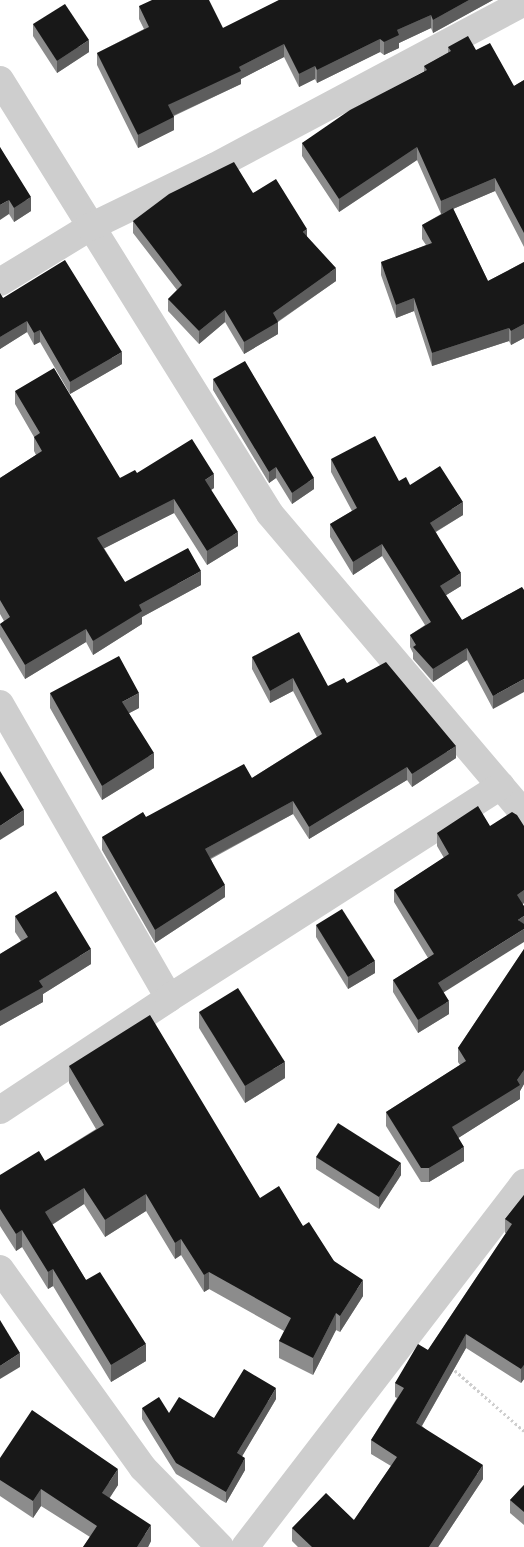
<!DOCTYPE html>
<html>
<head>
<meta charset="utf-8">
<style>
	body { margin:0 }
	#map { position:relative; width:524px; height:1547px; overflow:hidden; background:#fff; font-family:Signika,sans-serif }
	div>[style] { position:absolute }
	.path>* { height:3px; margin-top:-1.5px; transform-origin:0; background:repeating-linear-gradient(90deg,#cecece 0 2.5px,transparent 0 5px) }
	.minor>* { height:28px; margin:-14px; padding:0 14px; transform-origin:14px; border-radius:14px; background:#cecece }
	.wall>* { inset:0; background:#8c8c8c }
	.shaded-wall>* { inset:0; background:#5d5d5d }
	.building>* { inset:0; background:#181818 }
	span { translate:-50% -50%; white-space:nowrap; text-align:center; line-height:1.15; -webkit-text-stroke:5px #fff; paint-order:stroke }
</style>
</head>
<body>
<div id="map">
	<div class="path">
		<i style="left:451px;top:1367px;width:97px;rotate:41.2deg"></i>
	</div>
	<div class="minor">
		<i style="left:0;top:80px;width:511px;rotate:58.11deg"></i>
		<i style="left:270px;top:514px;width:393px;rotate:49.7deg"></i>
		<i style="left:0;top:282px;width:105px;rotate:-31.4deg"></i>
		<i style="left:90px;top:227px;width:138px;rotate:-25.8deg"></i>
		<i style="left:214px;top:167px;width:351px;rotate:-28deg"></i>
		<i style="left:0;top:704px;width:339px;rotate:60.1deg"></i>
		<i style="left:0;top:1110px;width:203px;rotate:-33.5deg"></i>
		<i style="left:169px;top:998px;width:394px;rotate:-32.6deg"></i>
		<i style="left:0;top:1269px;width:245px;rotate:54.3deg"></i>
		<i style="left:143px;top:1468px;width:110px;rotate:45.7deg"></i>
		<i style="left:245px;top:1547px;width:459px;rotate:-52.5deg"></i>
	</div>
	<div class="wall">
		<i style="clip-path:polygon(279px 0,493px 0,433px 33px,431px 28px,399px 43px,399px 48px,384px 55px,380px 52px,317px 83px,315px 79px,299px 87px,284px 57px,241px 79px,241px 84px,174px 116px,174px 130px,138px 148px,97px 65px,97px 53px,144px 29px,139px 19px,139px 6px,223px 28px)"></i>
		<i style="clip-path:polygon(33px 24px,89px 52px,57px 73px,33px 36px)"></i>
		<i style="clip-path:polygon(448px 47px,476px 50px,514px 86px,524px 80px,524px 247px,495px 191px,453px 209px,488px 281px,524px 262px,524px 338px,511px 345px,509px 341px,432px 366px,414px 311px,396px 318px,381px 275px,381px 262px,426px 245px,422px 239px,422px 225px,441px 214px,417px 160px,339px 212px,302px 156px,302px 143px,424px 72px,424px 66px,448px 53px)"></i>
		<i style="clip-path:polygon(0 147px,31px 211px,14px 222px,9px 214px)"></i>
		<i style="clip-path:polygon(253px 193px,307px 237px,336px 281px,278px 322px,278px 334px,244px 354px,225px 322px,199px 344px,168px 311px,168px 299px,177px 290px,133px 233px,133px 221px)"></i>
		<i style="clip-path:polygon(0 293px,3px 298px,122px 364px,70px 394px,40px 342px,34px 345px,27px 332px,0 349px)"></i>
		<i style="clip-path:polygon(213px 379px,314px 489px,292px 504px,276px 478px,269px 483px,213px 390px)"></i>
		<i style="clip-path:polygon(15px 391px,120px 478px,137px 473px,214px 488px,211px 490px,238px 546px,207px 565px,174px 513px,104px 548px,125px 582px,201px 585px,142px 617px,142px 624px,93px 655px,86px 642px,25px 679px,0 637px,0 624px,4px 621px,0 614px,0 478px,36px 455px,34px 451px,34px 437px,15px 404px)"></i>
		<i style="clip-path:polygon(331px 459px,410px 485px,463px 515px,436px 532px,461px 586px,446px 595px,462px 620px,522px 587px,493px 709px,467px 660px,433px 682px,413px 659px,413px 653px,410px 647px,410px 635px,425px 625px,382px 556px,353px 575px,330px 537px,330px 524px,352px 511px,331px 472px)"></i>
		<i style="clip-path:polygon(252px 657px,328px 686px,347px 683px,456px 758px,412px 787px,407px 780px,309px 839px,293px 814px,211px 859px,225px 897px,155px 943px,102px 850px,102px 837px,146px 817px,252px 778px,317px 737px,293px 691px,270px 703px,252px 669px)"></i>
		<i style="clip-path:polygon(50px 693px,139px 708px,129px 713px,154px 768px,102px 800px,50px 708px)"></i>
		<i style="clip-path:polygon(490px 826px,524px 826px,524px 903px,443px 992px,449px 1014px,418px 1033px,393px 992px,393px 980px,428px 958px,394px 902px,394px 890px,444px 858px,437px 846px,437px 833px)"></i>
		<i style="clip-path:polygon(15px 916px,91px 964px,43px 994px,43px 1002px,0 1026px,0 954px,21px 941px,15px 932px)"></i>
		<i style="clip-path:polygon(316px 925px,375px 973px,348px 989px,316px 937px)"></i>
		<i style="clip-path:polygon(524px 949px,524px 1084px,520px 1091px,520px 1099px,458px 1138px,464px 1161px,429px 1182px,421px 1182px,386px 1126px,386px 1112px,460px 1065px,458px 1062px,458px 1048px)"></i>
		<i style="clip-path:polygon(199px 1012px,285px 1078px,245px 1103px,199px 1028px)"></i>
		<i style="clip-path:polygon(69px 1066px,260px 1198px,303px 1226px,334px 1261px,363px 1296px,340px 1332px,336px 1330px,313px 1375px,279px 1358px,279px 1341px,284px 1331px,209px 1289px,204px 1292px,181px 1255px,175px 1259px,146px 1211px,105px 1237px,84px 1204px,52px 1225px,86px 1280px,146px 1361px,111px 1382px,53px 1286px,48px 1289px,22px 1247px,16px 1251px,0 1226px,0 1175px,45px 1161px,96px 1129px,69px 1083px)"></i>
		<i style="clip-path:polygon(316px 1157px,401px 1175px,379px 1209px,316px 1169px)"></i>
		<i style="clip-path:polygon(524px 1195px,524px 1379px,521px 1383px,466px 1348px,422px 1426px,483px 1479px,438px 1547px,298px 1547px,292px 1541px,292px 1528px,354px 1520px,391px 1466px,371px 1454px,371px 1440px,397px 1398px,395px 1397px,395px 1383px,428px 1350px,506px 1233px,505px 1233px,505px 1219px)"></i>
		<i style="clip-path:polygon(276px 1399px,242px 1456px,245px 1470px,226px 1503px,176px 1474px,142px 1419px,142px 1408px,169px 1413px,214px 1418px)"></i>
		<i style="clip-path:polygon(0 1458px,118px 1485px,109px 1498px,151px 1541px,148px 1547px,83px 1547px,90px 1537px,41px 1506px,33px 1518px,0 1496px)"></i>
		<i style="clip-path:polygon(524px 1485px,524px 1525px,510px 1513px,510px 1500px)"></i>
	</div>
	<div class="shaded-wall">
		<i style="clip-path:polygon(469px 0,493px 0,433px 33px,433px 20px)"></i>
		<i style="clip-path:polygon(431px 15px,431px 28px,399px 43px,399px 48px,384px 55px,384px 42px,397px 30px)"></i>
		<i style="clip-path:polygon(380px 39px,380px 52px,317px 83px,317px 70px)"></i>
		<i style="clip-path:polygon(89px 40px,89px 52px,57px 73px,57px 61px)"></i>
		<i style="clip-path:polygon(284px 44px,284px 57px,241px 79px,241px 84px,168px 118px,168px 105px,239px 67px)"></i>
		<i style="clip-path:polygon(315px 66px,315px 79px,299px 87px,299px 74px)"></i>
		<i style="clip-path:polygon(174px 117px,174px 130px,138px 148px,138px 135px)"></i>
		<i style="clip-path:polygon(417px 147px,417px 160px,339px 212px,339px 199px)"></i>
		<i style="clip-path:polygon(495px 178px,495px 191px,441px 214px,441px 201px)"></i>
		<i style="clip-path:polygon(31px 197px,31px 211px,14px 222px,14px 208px)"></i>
		<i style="clip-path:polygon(9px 200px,9px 214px,0 220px,0 205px)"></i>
		<i style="clip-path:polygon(307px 229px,307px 242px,303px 232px)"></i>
		<i style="clip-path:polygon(336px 268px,336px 281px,274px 324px,278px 322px,278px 334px,244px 354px,244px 342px,273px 313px)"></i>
		<i style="clip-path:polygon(414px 298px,414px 311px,396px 318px,396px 305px)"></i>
		<i style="clip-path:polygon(225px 310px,225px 322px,199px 344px,199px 331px)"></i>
		<i style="clip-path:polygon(27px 321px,27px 332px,0 349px,0 337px)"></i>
		<i style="clip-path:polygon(524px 324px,524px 338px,511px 345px,511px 331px)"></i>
		<i style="clip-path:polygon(509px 328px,509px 341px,432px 366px,432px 353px)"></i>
		<i style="clip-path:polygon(40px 330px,40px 342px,34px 345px,34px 333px)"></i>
		<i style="clip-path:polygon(122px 352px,122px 364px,70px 394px,70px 382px)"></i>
		<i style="clip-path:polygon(276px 467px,276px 478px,269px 483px,269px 472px)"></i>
		<i style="clip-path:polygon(214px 474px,214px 488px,205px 494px,205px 480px)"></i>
		<i style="clip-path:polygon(314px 478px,314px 489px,292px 504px,292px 493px)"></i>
		<i style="clip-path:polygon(174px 499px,174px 513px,97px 552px,97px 538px)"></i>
		<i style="clip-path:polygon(463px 502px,463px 515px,430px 535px,430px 523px)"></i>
		<i style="clip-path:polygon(238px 532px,238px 546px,207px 565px,207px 551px)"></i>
		<i style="clip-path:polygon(382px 544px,382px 556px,353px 575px,353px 562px)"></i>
		<i style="clip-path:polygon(201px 571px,201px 585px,142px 617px,142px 624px,93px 655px,93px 641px,139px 605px)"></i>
		<i style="clip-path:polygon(461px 573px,461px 586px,440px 599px,440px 586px)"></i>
		<i style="clip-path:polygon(86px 629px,86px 642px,25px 679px,25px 665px)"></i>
		<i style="clip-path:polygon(467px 648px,467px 660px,433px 682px,433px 669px)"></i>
		<i style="clip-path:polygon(293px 678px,293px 691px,270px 703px,270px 691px)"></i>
		<i style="clip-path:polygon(524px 679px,524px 692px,493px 709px,493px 696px)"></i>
		<i style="clip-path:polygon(139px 693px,139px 708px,122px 717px,122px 702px)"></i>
		<i style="clip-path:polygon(456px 746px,456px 758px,412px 787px,412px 774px)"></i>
		<i style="clip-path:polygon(154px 753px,154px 768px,102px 800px,102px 786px)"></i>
		<i style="clip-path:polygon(407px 767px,407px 780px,309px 839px,309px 827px)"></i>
		<i style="clip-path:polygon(293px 801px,293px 814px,205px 861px,205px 849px)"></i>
		<i style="clip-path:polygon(24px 810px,24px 825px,0 840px,0 826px)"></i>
		<i style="clip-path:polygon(225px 885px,225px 897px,155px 943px,155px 930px)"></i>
		<i style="clip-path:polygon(524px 890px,524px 903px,517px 907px,517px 895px)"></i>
		<i style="clip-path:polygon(524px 916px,524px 929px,518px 920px)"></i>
		<i style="clip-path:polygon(524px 929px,524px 942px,438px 996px,438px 983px)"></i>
		<i style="clip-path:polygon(91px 949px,91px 964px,43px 994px,43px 1002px,0 1026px,0 1011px,39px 981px)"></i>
		<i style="clip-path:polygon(375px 961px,375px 973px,348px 989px,348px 977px)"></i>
		<i style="clip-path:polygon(449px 1001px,449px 1014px,418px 1033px,418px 1020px)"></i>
		<i style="clip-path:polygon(285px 1062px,285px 1078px,245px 1103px,245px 1086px)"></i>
		<i style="clip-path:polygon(524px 1070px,524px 1084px,520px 1091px,520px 1099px,452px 1142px,452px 1127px,517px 1080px)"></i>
		<i style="clip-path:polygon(464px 1147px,464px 1161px,429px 1182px,429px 1168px)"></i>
		<i style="clip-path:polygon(401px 1163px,401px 1175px,379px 1209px,379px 1197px)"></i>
		<i style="clip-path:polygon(84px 1188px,84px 1204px,45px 1229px,45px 1212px)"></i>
		<i style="clip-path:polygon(146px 1194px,146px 1211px,105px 1237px,105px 1220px)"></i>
		<i style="clip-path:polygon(22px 1230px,22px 1247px,16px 1251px,16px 1234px)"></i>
		<i style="clip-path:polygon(181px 1239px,181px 1255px,175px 1259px,175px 1243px)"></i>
		<i style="clip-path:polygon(53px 1269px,53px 1286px,48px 1289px,48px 1272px)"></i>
		<i style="clip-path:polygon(209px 1272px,209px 1289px,204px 1292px,204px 1275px)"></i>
		<i style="clip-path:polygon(363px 1280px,363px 1296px,340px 1332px,340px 1316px)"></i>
		<i style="clip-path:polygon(336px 1313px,336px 1330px,313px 1375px,313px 1358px)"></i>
		<i style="clip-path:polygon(466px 1334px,466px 1348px,416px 1436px,416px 1423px)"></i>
		<i style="clip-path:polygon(146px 1344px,146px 1361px,111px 1382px,111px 1365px)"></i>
		<i style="clip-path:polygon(20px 1353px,20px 1367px,0 1379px,0 1366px)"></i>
		<i style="clip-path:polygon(524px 1365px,524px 1379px,521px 1383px,521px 1369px)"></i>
		<i style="clip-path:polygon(276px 1388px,276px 1399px,237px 1465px,237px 1453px)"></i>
		<i style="clip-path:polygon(245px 1458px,245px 1470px,226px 1503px,226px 1492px)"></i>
		<i style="clip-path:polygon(483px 1465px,483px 1479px,438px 1547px,429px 1547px)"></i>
		<i style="clip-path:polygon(118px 1469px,118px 1485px,102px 1510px,102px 1493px)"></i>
		<i style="clip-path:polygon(41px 1489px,41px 1506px,33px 1518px,33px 1501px)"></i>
		<i style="clip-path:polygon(151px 1525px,151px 1541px,148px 1547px,137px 1547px)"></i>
	</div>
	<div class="building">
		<i style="clip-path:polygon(152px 0,209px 0,223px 28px,279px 0,469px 0,433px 20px,431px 15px,397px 30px,399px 35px,384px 42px,380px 39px,317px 70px,315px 66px,299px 74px,284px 44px,239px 67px,241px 71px,168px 105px,174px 117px,138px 135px,97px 53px,149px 27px,139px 6px)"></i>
		<i style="clip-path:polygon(65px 4px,89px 40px,57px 61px,33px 24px)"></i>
		<i style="clip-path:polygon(468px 36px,476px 50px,490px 43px,514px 86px,524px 80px,524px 233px,495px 178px,441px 201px,417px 147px,339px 199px,302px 143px,350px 110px,427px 70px,424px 66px,451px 51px,448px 47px)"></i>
		<i style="clip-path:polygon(0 147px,31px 197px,14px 208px,9px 200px,0 205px)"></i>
		<i style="clip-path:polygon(234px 162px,253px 193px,276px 179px,307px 229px,303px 232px,336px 268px,273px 313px,278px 322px,244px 342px,225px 310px,199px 331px,168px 299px,182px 285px,133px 221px,169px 194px)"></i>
		<i style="clip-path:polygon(453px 208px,488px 281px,524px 262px,524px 324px,511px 331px,509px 328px,432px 353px,414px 298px,396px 305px,381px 262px,432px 243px,422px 225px)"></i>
		<i style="clip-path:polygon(65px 260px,122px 352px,70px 382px,40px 330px,34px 333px,27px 321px,0 337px,0 293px,3px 298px)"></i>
		<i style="clip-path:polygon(245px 361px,314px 478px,292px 493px,276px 467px,269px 472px,213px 379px)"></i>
		<i style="clip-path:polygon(54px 368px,120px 478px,135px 470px,137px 473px,192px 439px,214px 474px,205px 480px,238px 532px,207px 551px,174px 499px,97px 538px,125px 582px,188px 548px,201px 571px,139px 605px,142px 611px,93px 641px,86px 629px,25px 665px,0 624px,10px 617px,0 600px,0 478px,42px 451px,34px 437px,40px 433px,15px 391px)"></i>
		<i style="clip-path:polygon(375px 436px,399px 481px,406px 477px,410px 485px,440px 466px,463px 502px,430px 523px,461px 573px,440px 586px,462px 620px,522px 587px,524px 590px,524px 679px,493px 696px,467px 648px,433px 669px,413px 647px,416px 645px,410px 635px,431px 622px,382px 544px,353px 562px,330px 524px,357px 508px,331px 459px)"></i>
		<i style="clip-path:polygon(299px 632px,328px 686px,344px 678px,347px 683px,386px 662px,456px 746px,412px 774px,407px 767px,309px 827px,293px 801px,205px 849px,225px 885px,155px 930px,102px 837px,143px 812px,146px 817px,244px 764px,252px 778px,322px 734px,293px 678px,270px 691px,252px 657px)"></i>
		<i style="clip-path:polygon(119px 656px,139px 693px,122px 702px,154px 753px,102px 786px,50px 693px)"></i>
		<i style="clip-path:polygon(0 771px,24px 810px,0 826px)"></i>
		<i style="clip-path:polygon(478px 806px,490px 826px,512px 812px,517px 815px,524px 826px,524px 890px,517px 895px,524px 906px,524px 916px,518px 920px,524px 924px,524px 929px,438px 983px,449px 1001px,418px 1020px,393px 980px,434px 954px,394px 890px,449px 854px,437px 833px)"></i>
		<i style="clip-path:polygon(56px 891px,91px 949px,39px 981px,43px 987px,0 1011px,0 954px,28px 937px,15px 916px)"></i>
		<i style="clip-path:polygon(342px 909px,375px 961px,348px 977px,316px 925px)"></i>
		<i style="clip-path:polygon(524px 949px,524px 1070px,517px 1080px,520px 1085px,452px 1127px,464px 1147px,429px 1168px,421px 1168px,386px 1112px,466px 1061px,458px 1048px)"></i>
		<i style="clip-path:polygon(238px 988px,285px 1062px,245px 1086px,199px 1012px)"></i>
		<i style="clip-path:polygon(150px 1015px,260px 1198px,279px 1186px,303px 1226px,309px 1222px,334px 1261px,363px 1280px,340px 1316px,336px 1313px,313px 1358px,279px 1341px,291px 1318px,209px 1272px,204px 1275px,181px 1239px,175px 1243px,146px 1194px,105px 1220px,84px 1188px,45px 1212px,86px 1280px,100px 1272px,146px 1344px,111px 1365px,53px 1269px,48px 1272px,22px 1230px,16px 1234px,0 1209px,0 1175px,39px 1151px,45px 1161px,104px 1125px,69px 1066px)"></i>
		<i style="clip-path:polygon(338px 1123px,401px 1163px,379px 1197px,316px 1157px)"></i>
		<i style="clip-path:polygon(524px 1195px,524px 1365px,521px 1369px,466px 1334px,416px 1423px,483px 1465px,429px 1547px,312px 1547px,292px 1528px,326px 1493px,354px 1520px,397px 1457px,371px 1440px,404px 1388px,395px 1383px,418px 1344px,428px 1350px,512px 1224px,505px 1219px)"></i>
		<i style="clip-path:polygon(0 1320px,20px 1353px,0 1366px)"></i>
		<i style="clip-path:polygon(244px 1369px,276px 1388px,237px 1453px,245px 1458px,226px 1492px,176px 1463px,142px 1408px,159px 1397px,169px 1413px,179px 1397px,214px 1418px)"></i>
		<i style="clip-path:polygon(32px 1410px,118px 1469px,102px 1493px,151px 1525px,137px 1547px,83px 1547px,97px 1526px,41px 1489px,33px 1501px,0 1480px,0 1458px)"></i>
		<i style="clip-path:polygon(524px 1485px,524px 1512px,510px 1500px)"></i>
	</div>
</div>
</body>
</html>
